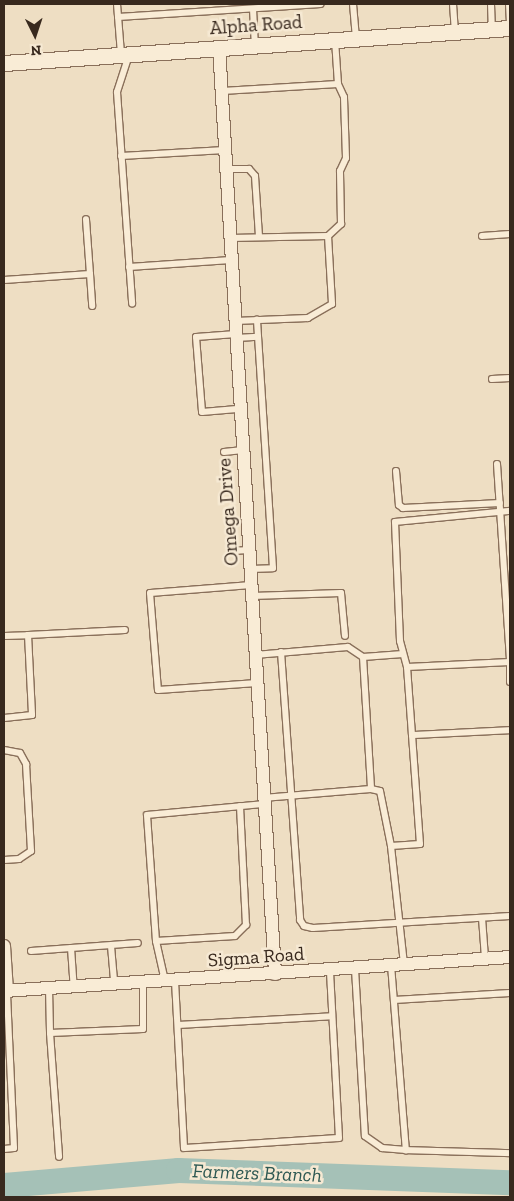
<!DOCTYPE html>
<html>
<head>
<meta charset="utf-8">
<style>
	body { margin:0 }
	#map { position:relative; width:514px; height:1201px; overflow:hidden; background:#eedec3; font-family:"Zilla Slab",serif }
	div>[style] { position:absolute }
	.river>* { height:25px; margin:-12.5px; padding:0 12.5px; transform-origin:12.5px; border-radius:12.5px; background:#a5c1b7 }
	.roads { filter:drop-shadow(1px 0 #896f5a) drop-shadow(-1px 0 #896f5a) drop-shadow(0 1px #896f5a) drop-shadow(0 -1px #896f5a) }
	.service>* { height:6px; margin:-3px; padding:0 3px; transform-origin:3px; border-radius:3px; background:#f9ecd6 }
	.minor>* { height:12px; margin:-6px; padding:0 6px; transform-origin:6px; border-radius:6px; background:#f9ecd6 }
	.tertiary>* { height:15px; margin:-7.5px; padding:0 7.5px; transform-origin:7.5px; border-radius:7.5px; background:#f9ecd6 }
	span { translate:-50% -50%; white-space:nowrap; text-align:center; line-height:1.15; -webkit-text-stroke:5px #f6e9d3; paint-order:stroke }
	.street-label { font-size:19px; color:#38291e }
	.water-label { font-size:20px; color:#2d5852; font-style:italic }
	.frame { position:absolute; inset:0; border:5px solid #38291e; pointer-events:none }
	.north { position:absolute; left:10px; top:10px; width:50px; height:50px; -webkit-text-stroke:4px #f6e9d3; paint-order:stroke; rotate:176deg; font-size:14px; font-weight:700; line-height:20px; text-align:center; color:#38291e }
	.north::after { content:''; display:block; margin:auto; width:18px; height:22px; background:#38291e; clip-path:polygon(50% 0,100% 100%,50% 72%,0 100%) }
</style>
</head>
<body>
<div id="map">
	<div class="river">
		<i style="left:4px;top:1185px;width:175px;rotate:-4.9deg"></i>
		<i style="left:178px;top:1170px;width:332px;rotate:2.1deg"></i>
	</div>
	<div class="roads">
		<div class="service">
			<i style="left:117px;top:4px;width:50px;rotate:85.4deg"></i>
			<i style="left:353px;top:4px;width:34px;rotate:85deg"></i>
			<i style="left:453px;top:4px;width:27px;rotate:86deg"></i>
			<i style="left:491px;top:4px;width:26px;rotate:88deg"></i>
			<i style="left:509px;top:4px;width:22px;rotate:87deg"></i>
			<i style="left:253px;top:9px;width:36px;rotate:87deg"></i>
			<i style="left:118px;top:17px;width:203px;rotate:-3.7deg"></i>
			<i style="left:129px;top:55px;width:39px;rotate:108deg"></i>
			<i style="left:117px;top:92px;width:212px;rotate:85.9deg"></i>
			<i style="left:222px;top:91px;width:116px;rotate:-3.5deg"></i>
			<i style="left:338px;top:84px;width:44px;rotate:-93.9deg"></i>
			<i style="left:121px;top:156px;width:104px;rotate:-3.3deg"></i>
			<i style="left:226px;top:169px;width:23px"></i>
			<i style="left:249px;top:169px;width:9px;rotate:49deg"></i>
			<i style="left:255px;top:176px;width:61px;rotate:86.2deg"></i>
			<i style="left:328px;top:236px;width:18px;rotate:-43deg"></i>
			<i style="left:341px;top:224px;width:53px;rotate:-91.1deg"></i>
			<i style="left:340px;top:171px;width:14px;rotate:-65deg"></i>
			<i style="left:346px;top:158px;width:61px;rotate:-91.9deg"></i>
			<i style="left:344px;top:97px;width:14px;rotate:-115deg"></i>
			<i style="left:482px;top:236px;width:28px;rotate:-4deg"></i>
			<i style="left:230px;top:238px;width:98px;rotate:-1.2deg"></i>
			<i style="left:328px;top:236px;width:68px;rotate:86.6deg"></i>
			<i style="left:332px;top:304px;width:28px;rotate:150deg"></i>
			<i style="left:308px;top:318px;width:73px;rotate:177.6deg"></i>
			<i style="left:129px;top:267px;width:102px;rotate:-3.9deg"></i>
			<i style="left:90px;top:274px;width:32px;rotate:86deg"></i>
			<i style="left:4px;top:280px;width:86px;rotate:-4deg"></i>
			<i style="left:90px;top:274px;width:55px;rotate:-94.2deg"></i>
			<i style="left:236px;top:334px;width:40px;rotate:175.7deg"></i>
			<i style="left:196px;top:337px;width:75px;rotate:85.4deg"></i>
			<i style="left:202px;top:412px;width:38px;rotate:-5deg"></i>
			<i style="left:236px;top:338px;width:22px;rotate:-3deg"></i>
			<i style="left:492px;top:379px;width:18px;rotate:-3deg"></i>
			<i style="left:224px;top:452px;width:19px;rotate:-6deg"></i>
			<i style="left:497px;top:464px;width:198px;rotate:86.2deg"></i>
			<i style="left:396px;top:471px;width:34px;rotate:85deg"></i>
			<i style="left:399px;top:505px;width:5px;rotate:37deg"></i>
			<i style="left:403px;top:508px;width:97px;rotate:-3deg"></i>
			<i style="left:231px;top:551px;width:18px;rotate:-3deg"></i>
			<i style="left:250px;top:569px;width:23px;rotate:-2deg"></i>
			<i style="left:273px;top:568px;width:249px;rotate:-93.7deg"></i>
			<i style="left:251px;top:585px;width:101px;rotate:175.5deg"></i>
			<i style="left:150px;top:593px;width:97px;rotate:85.3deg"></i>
			<i style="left:158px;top:690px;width:99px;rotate:-4deg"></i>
			<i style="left:252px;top:596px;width:89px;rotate:-1.9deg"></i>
			<i style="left:341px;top:593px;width:43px;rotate:84.7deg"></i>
			<i style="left:28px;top:635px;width:97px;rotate:-3deg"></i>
			<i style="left:4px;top:636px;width:24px;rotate:-2deg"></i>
			<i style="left:28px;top:635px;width:80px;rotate:87.1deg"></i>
			<i style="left:32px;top:715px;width:28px;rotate:174deg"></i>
			<i style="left:281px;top:652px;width:269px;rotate:85.9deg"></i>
			<i style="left:300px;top:920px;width:7px;rotate:56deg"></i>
			<i style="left:304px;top:926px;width:9px;rotate:13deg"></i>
			<i style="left:313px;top:928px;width:197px;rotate:-3.5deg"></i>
			<i style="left:255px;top:655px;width:93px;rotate:-4.9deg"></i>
			<i style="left:348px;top:647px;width:18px;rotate:34deg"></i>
			<i style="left:363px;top:657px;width:132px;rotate:86.5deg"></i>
			<i style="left:363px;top:657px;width:40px;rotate:-4.3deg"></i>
			<i style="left:407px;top:667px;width:27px;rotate:-105deg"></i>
			<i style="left:400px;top:641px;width:119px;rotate:-92.4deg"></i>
			<i style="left:395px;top:522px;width:116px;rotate:-5.5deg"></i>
			<i style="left:412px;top:735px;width:68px;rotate:-94.2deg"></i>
			<i style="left:407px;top:667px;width:103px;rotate:-2.8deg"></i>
			<i style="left:510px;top:662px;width:20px;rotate:90deg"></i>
			<i style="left:4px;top:750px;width:16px;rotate:11deg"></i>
			<i style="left:20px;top:753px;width:13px;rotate:61deg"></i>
			<i style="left:26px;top:764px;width:87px;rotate:86.7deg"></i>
			<i style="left:31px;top:851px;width:14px;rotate:146deg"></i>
			<i style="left:19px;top:859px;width:15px;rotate:176deg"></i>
			<i style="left:263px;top:798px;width:108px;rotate:-4.8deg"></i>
			<i style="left:371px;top:789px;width:9px;rotate:13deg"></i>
			<i style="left:380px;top:791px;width:56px;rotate:78.7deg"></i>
			<i style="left:482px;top:918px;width:40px;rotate:85.7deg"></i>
			<i style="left:156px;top:941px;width:79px;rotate:-3.6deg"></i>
			<i style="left:235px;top:936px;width:16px;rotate:-45deg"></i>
			<i style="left:246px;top:925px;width:119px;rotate:-92.9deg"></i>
			<i style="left:111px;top:946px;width:38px;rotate:85deg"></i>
			<i style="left:71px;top:948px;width:39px;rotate:86deg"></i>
			<i style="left:31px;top:951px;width:107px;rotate:-4.3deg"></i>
			<i style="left:404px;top:964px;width:119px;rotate:-96.3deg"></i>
			<i style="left:391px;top:846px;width:29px;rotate:-4deg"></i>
			<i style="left:420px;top:844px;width:109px;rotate:-94.2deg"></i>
			<i style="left:412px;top:735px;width:98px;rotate:-2.9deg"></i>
			<i style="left:391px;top:965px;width:186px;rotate:85.4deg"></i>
			<i style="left:406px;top:1150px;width:104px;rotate:1.7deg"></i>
			<i style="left:355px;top:969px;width:167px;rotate:86.6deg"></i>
			<i style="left:365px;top:1136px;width:21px;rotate:35deg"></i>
			<i style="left:382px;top:1148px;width:24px;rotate:5deg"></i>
			<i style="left:165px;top:981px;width:41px;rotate:-102.7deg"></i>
			<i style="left:156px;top:941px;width:126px;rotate:-94.1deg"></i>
			<i style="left:147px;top:815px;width:118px;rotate:-5.4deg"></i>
			<i style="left:175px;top:981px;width:167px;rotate:86.9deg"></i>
			<i style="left:184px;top:1148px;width:155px;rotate:-3.7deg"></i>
			<i style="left:339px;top:1138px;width:168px;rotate:-93.1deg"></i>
			<i style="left:49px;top:988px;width:45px;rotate:88.7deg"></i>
			<i style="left:50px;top:1033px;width:93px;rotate:-2.5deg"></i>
			<i style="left:143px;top:1029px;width:46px;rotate:-90deg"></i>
			<i style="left:394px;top:1000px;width:116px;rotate:-3.5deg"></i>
			<i style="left:178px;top:1025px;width:154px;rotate:-3.3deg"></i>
			<i style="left:50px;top:1033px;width:124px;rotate:85.8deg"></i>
			<i style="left:4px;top:1149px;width:10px;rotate:-6deg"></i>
			<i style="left:14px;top:1148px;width:157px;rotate:-92.6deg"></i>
		</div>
		<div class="minor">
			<i style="left:219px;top:47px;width:929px;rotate:86.54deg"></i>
			<i style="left:4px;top:946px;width:45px;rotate:86.2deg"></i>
			<i style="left:4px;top:991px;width:507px;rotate:-3.84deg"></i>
		</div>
		<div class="tertiary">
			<i style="left:4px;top:63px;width:507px;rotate:-3.96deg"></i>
		</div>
	</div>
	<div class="street-label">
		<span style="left:256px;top:25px;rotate:-4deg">Alpha Road</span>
		<span style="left:228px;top:512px;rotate:-94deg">Omega Drive</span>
		<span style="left:256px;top:957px;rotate:-4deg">Sigma Road</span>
	</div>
	<div class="water-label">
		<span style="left:257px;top:1173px;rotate:2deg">Farmers Branch</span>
	</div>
	<div class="frame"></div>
	<div class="north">N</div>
</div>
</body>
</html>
